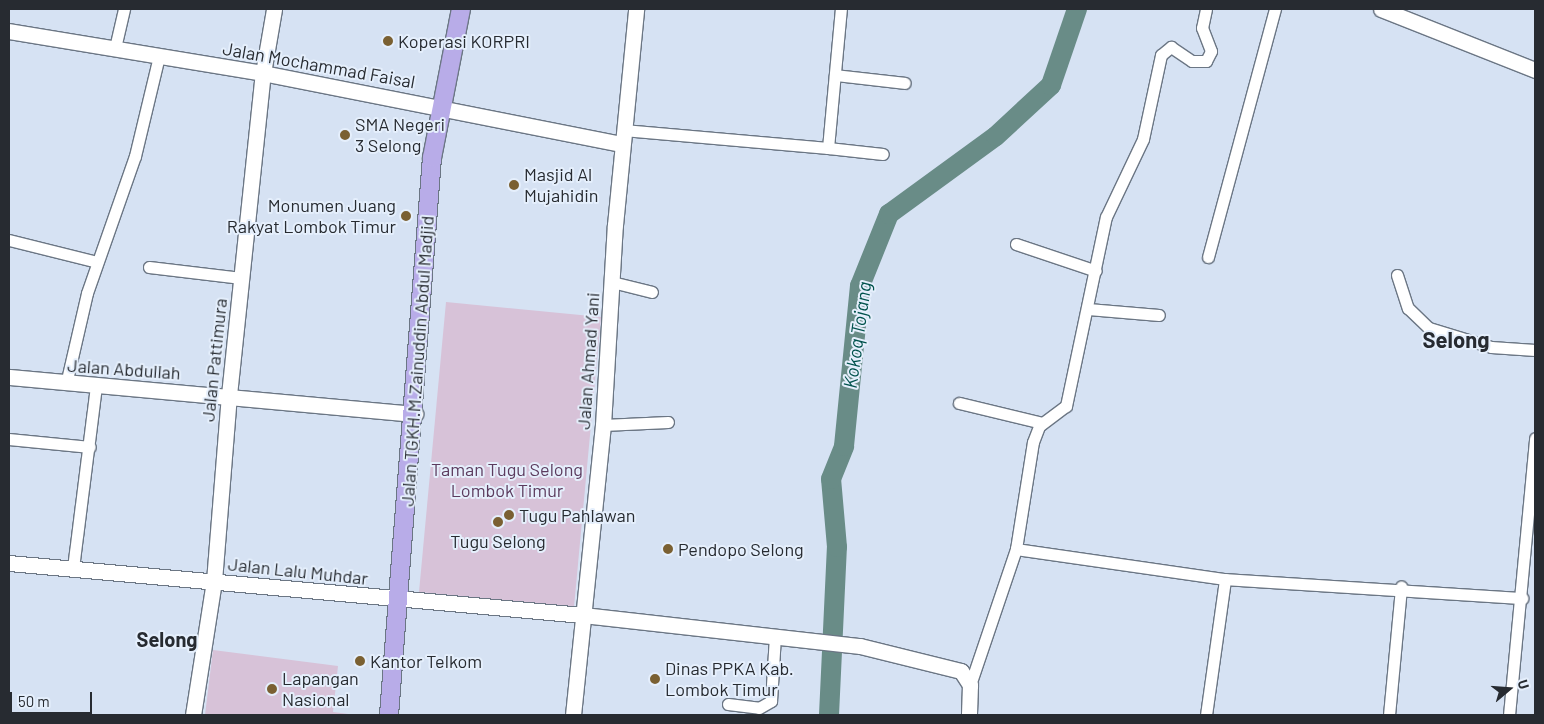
<!DOCTYPE html>
<html>
<head>
<meta charset="utf-8">
<style>
	body { margin:0 }
	#map { position:relative; width:1544px; height:724px; overflow:hidden; background:#d6e2f3; font-family:Barlow,sans-serif }
	div>[style] { position:absolute }
	.green>* { inset:0; background:#d7c2d8 }
	.river>* { height:20px; margin:-10px; padding:0 10px; transform-origin:10px; border-radius:10px; background:#698c87 }
	.roads { filter:drop-shadow(1px 0 #6b7684) drop-shadow(-1px 0 #6b7684) drop-shadow(0 1px #6b7684) drop-shadow(0 -1px #6b7684) }
	.street>* { height:11px; margin:-5.5px; padding:0 5.5px; transform-origin:5.5px; border-radius:5.5px; background:#fff }
	.secondary>* { height:15px; margin:-7.5px; padding:0 7.5px; transform-origin:7.5px; border-radius:7.5px; background:#fff }
	.primary>* { height:18px; margin:-9px; padding:0 9px; transform-origin:9px; border-radius:9px; background:#b8ace8 }
	.dots>* { width:14px; height:14px; translate:-50% -50%; box-sizing:border-box; border:2px solid #e5effc; border-radius:50% }
	span { translate:-50% -50%; white-space:nowrap; text-align:center; line-height:1.15; -webkit-text-stroke:4px #e5effc; paint-order:stroke }
	.poi-label { font-size:18px; color:#272b31 }
	.left { translate:0 -50%; text-align:left }
	.right { translate:-100% -50%; text-align:right }
	.street-label { font-size:18px; color:#272b31 }
	.park-label { font-size:18px; color:#5c3b5e }
	.water-label { font-size:19px; color:#00524c; font-style:italic }
	.quarter-label { font-size:20px; color:#272b31; font-weight:700 }
	.district-label { font-size:22px; color:#272b31; font-weight:700 }
	.frame { position:absolute; inset:0; border:10px solid #272b31; pointer-events:none }
	.north { position:absolute; left:1484px; top:664px; width:50px; height:50px; -webkit-text-stroke:4px #e5effc; paint-order:stroke; rotate:72deg; font-size:14px; font-weight:700; line-height:20px; text-align:center; color:#272b31 }
	.north::after { content:''; display:block; margin:auto; width:18px; height:22px; background:#272b31; clip-path:polygon(50% 0,100% 100%,50% 72%,0 100%) }
	.scale { position:absolute; left:10px; top:692px; width:82px; height:22px; box-sizing:border-box; border:2px solid #272b31; border-top:0; padding-left:6px; font-size:15px; line-height:18px; white-space:nowrap; color:#272b31; -webkit-text-stroke:4px #e5effc; paint-order:stroke }
</style>
</head>
<body>
<div id="map">
	<div class="green">
		<i style="clip-path:polygon(446px 302px,601px 317px,574px 607px,419px 592px)"></i>
		<i style="clip-path:polygon(213px 650px,338px 666px,333px 712px,356px 715px,205px 715px)"></i>
	</div>
	<div class="river">
		<i style="left:829px;top:715px;width:168px;rotate:-87.3deg"></i>
		<i style="left:837px;top:547px;width:68px;rotate:-95deg"></i>
		<i style="left:831px;top:479px;width:35px;rotate:-68deg"></i>
		<i style="left:844px;top:446px;width:161px;rotate:-84.3deg"></i>
		<i style="left:860px;top:286px;width:78px;rotate:-68.1deg"></i>
		<i style="left:889px;top:214px;width:132px;rotate:-36.1deg"></i>
		<i style="left:996px;top:136px;width:75px;rotate:-42.8deg"></i>
		<i style="left:1051px;top:85px;width:80px;rotate:-71.1deg"></i>
	</div>
	<div class="roads">
		<div class="street">
			<i style="left:115px;top:48px;width:40px;rotate:-77deg"></i>
			<i style="left:835px;top:75px;width:70px;rotate:6.5deg"></i>
			<i style="left:623px;top:130px;width:206px;rotate:5deg"></i>
			<i style="left:828px;top:148px;width:140px;rotate:-84.7deg"></i>
			<i style="left:828px;top:148px;width:55px;rotate:6.2deg"></i>
			<i style="left:9px;top:240px;width:91px;rotate:14deg"></i>
			<i style="left:1016px;top:244px;width:84px;rotate:18.6deg"></i>
			<i style="left:1208px;top:257px;width:257px;rotate:-74.9deg"></i>
			<i style="left:149px;top:267px;width:93px;rotate:6.8deg"></i>
			<i style="left:1397px;top:275px;width:35px;rotate:72deg"></i>
			<i style="left:1408px;top:308px;width:29px;rotate:44deg"></i>
			<i style="left:1429px;top:328px;width:65px;rotate:17deg"></i>
			<i style="left:1491px;top:347px;width:44px;rotate:3.9deg"></i>
			<i style="left:612px;top:282px;width:41px;rotate:14deg"></i>
			<i style="left:1088px;top:309px;width:71px;rotate:4.8deg"></i>
			<i style="left:66px;top:384px;width:93px;rotate:-77deg"></i>
			<i style="left:87px;top:293px;width:145px;rotate:-70.7deg"></i>
			<i style="left:135px;top:156px;width:103px;rotate:-76.5deg"></i>
			<i style="left:959px;top:403px;width:85px;rotate:13.5deg"></i>
			<i style="left:603px;top:425px;width:65px;rotate:-2.6deg"></i>
			<i style="left:9px;top:439px;width:81px;rotate:5.6deg"></i>
			<i style="left:1016px;top:549px;width:211px;rotate:8.2deg"></i>
			<i style="left:1225px;top:579px;width:298px;rotate:3.7deg"></i>
			<i style="left:73px;top:568px;width:183px;rotate:-82.8deg"></i>
			<i style="left:970px;top:685px;width:144px;rotate:-71.3deg"></i>
			<i style="left:1016px;top:549px;width:108px;rotate:-81deg"></i>
			<i style="left:1033px;top:442px;width:17px;rotate:-69deg"></i>
			<i style="left:1039px;top:426px;width:34px;rotate:-37deg"></i>
			<i style="left:1066px;top:406px;width:193px;rotate:-78.1deg"></i>
			<i style="left:1106px;top:217px;width:86px;rotate:-64.6deg"></i>
			<i style="left:1143px;top:139px;width:86px;rotate:-77.9deg"></i>
			<i style="left:1161px;top:55px;width:13px;rotate:-39deg"></i>
			<i style="left:1171px;top:47px;width:25px;rotate:34deg"></i>
			<i style="left:1192px;top:61px;width:14px"></i>
			<i style="left:1206px;top:61px;width:11px;rotate:-63deg"></i>
			<i style="left:1211px;top:51px;width:25px;rotate:-111deg"></i>
			<i style="left:1202px;top:28px;width:19px;rotate:-78deg"></i>
			<i style="left:728px;top:704px;width:31px;rotate:7deg"></i>
			<i style="left:759px;top:708px;width:14px;rotate:-30deg"></i>
			<i style="left:771px;top:701px;width:65px;rotate:-86.5deg"></i>
			<i style="left:1206px;top:715px;width:137px;rotate:-82deg"></i>
			<i style="left:1389px;top:715px;width:129px;rotate:-84.6deg"></i>
			<i style="left:1509px;top:715px;width:278px;rotate:-84.6deg"></i>
		</div>
		<div class="secondary">
			<i style="left:1381px;top:9px;width:166px;rotate:21.6deg"></i>
			<i style="left:9px;top:31px;width:257px;rotate:9.4deg"></i>
			<i style="left:263px;top:73px;width:366px;rotate:11.2deg"></i>
			<i style="left:9px;top:377px;width:408px;rotate:5.2deg"></i>
			<i style="left:9px;top:563px;width:576px;rotate:5.18deg"></i>
			<i style="left:583px;top:615px;width:279px;rotate:6.4deg"></i>
			<i style="left:860px;top:646px;width:104px;rotate:13.9deg"></i>
			<i style="left:961px;top:671px;width:17px;rotate:57deg"></i>
			<i style="left:970px;top:685px;width:30px;rotate:92deg"></i>
			<i style="left:193px;top:715px;width:136px;rotate:-81.1deg"></i>
			<i style="left:214px;top:581px;width:187px;rotate:-85.4deg"></i>
			<i style="left:229px;top:395px;width:324px;rotate:-84deg"></i>
			<i style="left:263px;top:73px;width:65px;rotate:-80.2deg"></i>
			<i style="left:573px;top:715px;width:292px;rotate:-84.1deg"></i>
			<i style="left:603px;top:425px;width:200px;rotate:-86.6deg"></i>
			<i style="left:615px;top:225px;width:217px;rotate:-84.4deg"></i>
		</div>
		<div class="primary">
			<i style="left:389px;top:715px;width:559px;rotate:-85.59deg"></i>
			<i style="left:432px;top:158px;width:152px;rotate:-79deg"></i>
		</div>
	</div>
	<div class="dots">
		<i style="left:388px;top:41px;background:#7a6032"></i>
		<i style="left:345px;top:135px;background:#7a6032"></i>
		<i style="left:514px;top:185px;background:#7a6032"></i>
		<i style="left:406px;top:216px;background:#7a6032"></i>
		<i style="left:509px;top:515px;background:#7a6032"></i>
		<i style="left:498px;top:522px;background:#7a6032"></i>
		<i style="left:668px;top:549px;background:#7a6032"></i>
		<i style="left:360px;top:661px;background:#7a6032"></i>
		<i style="left:655px;top:679px;background:#7a6032"></i>
		<i style="left:272px;top:689px;background:#7a6032"></i>
	</div>
	<div class="poi-label">
		<span class="left" style="left:398px;top:41px">Koperasi KORPRI</span>
		<span class="left" style="left:355px;top:135px">SMA Negeri<br>3 Selong</span>
		<span class="left" style="left:524px;top:185px">Masjid Al<br>Mujahidin</span>
		<span class="right" style="left:396px;top:216px">Monumen Juang<br>Rakyat Lombok Timur</span>
		<span class="left" style="left:519px;top:515px">Tugu Pahlawan</span>
		<span style="left:498px;top:541px">Tugu Selong</span>
		<span class="left" style="left:678px;top:549px">Pendopo Selong</span>
		<span class="left" style="left:370px;top:661px">Kantor Telkom</span>
		<span class="left" style="left:665px;top:679px">Dinas PPKA Kab.<br>Lombok Timur</span>
		<span class="left" style="left:282px;top:689px">Lapangan<br>Nasional</span>
	</div>
	<div class="street-label">
		<span style="left:319px;top:65px;rotate:10deg">Jalan Mochammad Faisal</span>
		<span style="left:214px;top:360px;rotate:-84deg">Jalan Pattimura</span>
		<span style="left:417px;top:361px;rotate:-86deg">Jalan TGKH.M.Zainuddin Abdul Madjid</span>
		<span style="left:588px;top:361px;rotate:-86deg">Jalan Ahmad Yani</span>
		<span style="left:124px;top:369px;rotate:4deg">Jalan Abdullah</span>
		<span style="left:298px;top:571px;rotate:6deg">Jalan Lalu Muhdar</span>
	</div>
	<div class="park-label">
		<span style="left:507px;top:480px">Taman Tugu Selong<br>Lombok Timur</span>
	</div>
	<div class="water-label">
		<span style="left:857px;top:335px;rotate:-82deg">Kokoq Tojang</span>
	</div>
	<div class="quarter-label">
		<span style="left:167px;top:639px">Selong</span>
	</div>
	<div class="district-label">
		<span style="left:1456px;top:340px">Selong</span>
	</div>
	<div class="frame"></div>
	<div class="north">U</div>
	<div class="scale">50 m</div>
</div>
</body>
</html>
